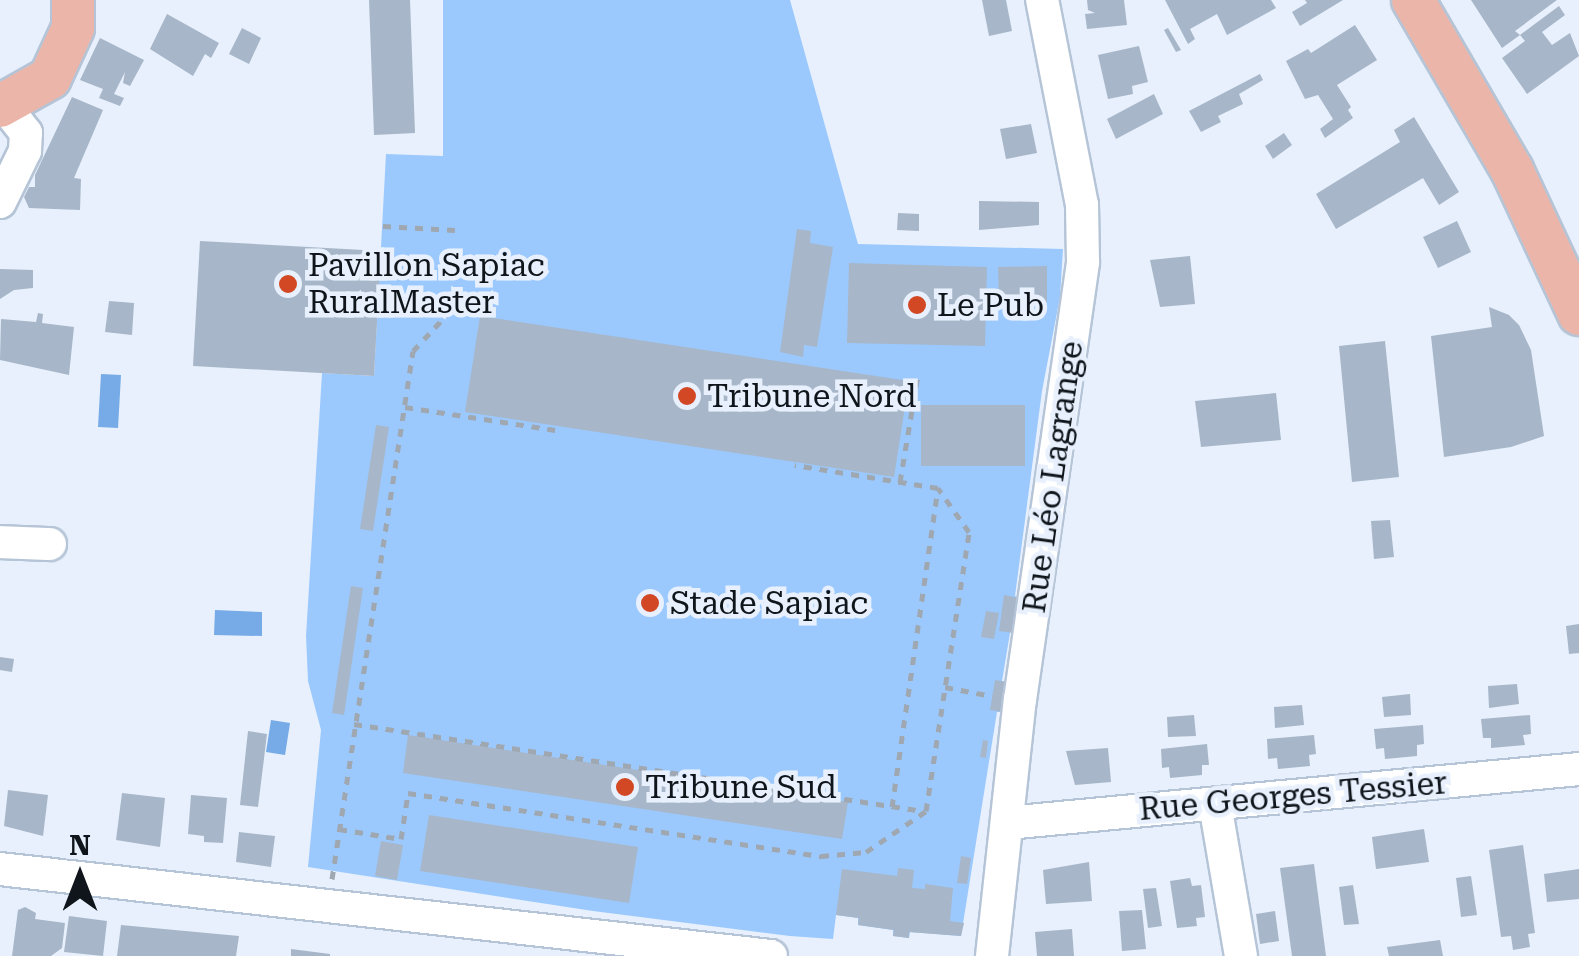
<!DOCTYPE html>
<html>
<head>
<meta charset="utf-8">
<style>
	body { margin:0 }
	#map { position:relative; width:1579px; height:956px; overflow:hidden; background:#e7f0fc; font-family:"Roboto Serif",serif }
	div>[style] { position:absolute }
	.green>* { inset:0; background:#9bc9fe }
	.water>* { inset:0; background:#76abe7 }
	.building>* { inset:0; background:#a7b6c8 }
	.path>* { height:5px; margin-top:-2.5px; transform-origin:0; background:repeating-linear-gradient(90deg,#9fa7b1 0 8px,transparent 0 16px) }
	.roads { filter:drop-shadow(2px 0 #b5c4d6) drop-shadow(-2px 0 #b5c4d6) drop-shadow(0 2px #b5c4d6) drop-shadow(0 -2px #b5c4d6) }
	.minor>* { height:32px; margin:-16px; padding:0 16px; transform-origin:16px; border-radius:16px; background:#fff }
	.major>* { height:42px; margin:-21px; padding:0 21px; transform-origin:21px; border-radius:21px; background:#ebb6a9 }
	.dots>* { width:28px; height:28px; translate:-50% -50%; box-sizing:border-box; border:5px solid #e7f0fc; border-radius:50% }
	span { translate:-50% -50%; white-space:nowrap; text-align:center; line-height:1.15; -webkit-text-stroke:9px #e7f0fc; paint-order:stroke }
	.poi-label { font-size:32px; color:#0f151b }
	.left { translate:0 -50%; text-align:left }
	.street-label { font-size:32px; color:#0f151b }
	.north { position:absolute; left:30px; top:826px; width:100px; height:100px; -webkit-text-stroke:8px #e7f0fc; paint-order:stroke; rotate:0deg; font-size:28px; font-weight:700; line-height:40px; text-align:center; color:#0f151b }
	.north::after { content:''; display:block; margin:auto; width:35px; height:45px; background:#0f151b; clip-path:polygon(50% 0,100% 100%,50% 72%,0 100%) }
</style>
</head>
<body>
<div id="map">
	<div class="green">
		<i style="clip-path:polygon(443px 0,790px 0,858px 244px,1063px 249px,1060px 297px,1042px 391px,1015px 596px,1020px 598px,1010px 633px,1002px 681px,1007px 682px,1002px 712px,997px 712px,961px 936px,910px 932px,909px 938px,893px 936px,893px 930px,858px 925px,858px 918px,836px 915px,833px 939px,790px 936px,593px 911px,308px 867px,321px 730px,308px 681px,306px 636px,322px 373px,374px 376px,386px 154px,443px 156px)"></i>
	</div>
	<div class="water">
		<i style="clip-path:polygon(101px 374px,121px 375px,118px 428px,98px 427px)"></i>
		<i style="clip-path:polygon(215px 610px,262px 612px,262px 636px,214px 635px)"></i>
		<i style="clip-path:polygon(271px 720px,290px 723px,285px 755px,266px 752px)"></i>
	</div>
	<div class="building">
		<i style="clip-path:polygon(369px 0,410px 0,415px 133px,374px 135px)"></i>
		<i style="clip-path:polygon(982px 0,1006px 0,1012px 31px,989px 36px)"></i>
		<i style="clip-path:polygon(1087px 0,1124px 0,1127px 25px,1087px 29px,1085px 14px,1095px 13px,1088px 10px)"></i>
		<i style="clip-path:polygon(1165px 0,1271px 0,1276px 8px,1227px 35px,1217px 14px,1190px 29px,1195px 39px,1188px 44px)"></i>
		<i style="clip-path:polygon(1305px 0,1343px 0,1300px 26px,1292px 12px,1307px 3px)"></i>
		<i style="clip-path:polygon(1471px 0,1557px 0,1515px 31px,1520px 35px,1502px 48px)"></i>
		<i style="clip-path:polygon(1559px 6px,1565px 15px,1542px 32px,1552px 45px,1570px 33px,1579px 56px,1527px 94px,1502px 58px,1525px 41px,1520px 35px)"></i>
		<i style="clip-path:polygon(167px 14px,219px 43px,211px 58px,205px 54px,193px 76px,150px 49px)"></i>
		<i style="clip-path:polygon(1355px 25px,1377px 60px,1337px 85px,1351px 107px,1348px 110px,1353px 118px,1325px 138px,1320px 129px,1333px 119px,1318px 95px,1305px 99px,1286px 61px,1308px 49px,1311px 53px)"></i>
		<i style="clip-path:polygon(242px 28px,261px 38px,249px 64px,229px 54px)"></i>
		<i style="clip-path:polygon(1168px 28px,1181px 50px,1176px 52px,1164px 30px)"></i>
		<i style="clip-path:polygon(100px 38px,144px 60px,130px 86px,123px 83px,125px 72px,114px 94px,124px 98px,120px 106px,99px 98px,103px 89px,80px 80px)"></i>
		<i style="clip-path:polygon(1139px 46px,1148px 82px,1132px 86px,1133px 94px,1108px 99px,1098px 55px)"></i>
		<i style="clip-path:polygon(1260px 74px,1263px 80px,1239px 94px,1243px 104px,1218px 116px,1221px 122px,1201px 132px,1189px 111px)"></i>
		<i style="clip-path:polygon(1154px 94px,1163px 114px,1116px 139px,1107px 119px)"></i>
		<i style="clip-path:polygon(72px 97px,103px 110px,74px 178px,81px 179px,80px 210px,29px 208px,24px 197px,29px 187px,35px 187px,35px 175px)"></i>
		<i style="clip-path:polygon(1414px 117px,1459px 192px,1439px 205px,1423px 178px,1336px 229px,1316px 194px,1400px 142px,1394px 130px)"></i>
		<i style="clip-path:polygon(1031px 124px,1037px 153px,1006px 159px,1000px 129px)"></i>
		<i style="clip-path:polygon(1284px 133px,1292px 145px,1273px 159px,1265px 146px)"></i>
		<i style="clip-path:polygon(979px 201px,1039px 202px,1039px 225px,979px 230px)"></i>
		<i style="clip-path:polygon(898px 213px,919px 214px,919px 231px,897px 230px)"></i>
		<i style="clip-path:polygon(1457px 221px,1471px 252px,1438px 268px,1423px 237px)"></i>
		<i style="clip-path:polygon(797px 229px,811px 231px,810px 243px,833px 247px,817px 347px,804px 345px,803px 357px,780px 352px)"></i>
		<i style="clip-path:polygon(200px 241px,381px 251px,374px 376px,193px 366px)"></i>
		<i style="clip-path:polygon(1190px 256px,1195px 304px,1160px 307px,1150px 260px)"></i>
		<i style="clip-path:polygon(849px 263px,987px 267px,985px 346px,847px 343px)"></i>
		<i style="clip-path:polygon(1047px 266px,1047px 302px,999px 303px,998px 267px)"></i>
		<i style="clip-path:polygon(0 269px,33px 270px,33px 288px,14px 290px,0 299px)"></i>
		<i style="clip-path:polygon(109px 301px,134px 303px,132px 335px,105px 332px)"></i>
		<i style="clip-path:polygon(1489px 307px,1509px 315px,1519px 325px,1531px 350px,1544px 436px,1511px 447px,1444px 457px,1431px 336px,1492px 327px)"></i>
		<i style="clip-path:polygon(38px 313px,43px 314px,42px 323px,74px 327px,69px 375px,0 360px,1px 319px,36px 322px)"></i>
		<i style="clip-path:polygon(480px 316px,909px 381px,894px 477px,465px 412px)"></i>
		<i style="clip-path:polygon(1385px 341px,1399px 477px,1352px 482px,1339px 346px)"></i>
		<i style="clip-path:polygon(1276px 393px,1281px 440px,1201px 447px,1195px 401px)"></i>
		<i style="clip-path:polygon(921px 405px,1025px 405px,1025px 466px,921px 466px)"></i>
		<i style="clip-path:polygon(376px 425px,389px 427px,373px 531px,360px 529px)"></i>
		<i style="clip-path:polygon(1390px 520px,1394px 557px,1374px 559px,1371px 521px)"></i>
		<i style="clip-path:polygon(351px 586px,363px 588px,344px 715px,332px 713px)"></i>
		<i style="clip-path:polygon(1004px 595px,1020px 598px,1014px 633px,999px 631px)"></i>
		<i style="clip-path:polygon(986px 611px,999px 613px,994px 639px,981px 637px)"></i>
		<i style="clip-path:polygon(1579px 624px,1579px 653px,1569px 654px,1566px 626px)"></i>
		<i style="clip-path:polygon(0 657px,14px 659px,12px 672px,0 670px)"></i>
		<i style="clip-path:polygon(995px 680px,1007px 682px,1002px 712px,990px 710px)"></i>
		<i style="clip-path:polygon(1517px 684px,1519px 704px,1489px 708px,1488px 686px)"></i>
		<i style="clip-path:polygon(1410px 694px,1411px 715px,1384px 717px,1382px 697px)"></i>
		<i style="clip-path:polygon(1302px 705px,1304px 725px,1275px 728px,1274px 707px)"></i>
		<i style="clip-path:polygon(1194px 715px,1196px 736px,1168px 737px,1167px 717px)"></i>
		<i style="clip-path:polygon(1530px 715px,1531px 734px,1523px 735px,1525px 745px,1491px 748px,1491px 738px,1483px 738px,1481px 719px)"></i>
		<i style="clip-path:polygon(1423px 725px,1424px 744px,1417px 745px,1417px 756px,1385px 759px,1384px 748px,1376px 749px,1374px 729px)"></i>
		<i style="clip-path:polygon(248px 731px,267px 734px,258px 807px,240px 805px)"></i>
		<i style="clip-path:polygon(408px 735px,848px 802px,842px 839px,403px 773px)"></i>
		<i style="clip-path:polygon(1314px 735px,1316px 754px,1309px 755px,1310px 766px,1278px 769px,1277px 758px,1268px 759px,1267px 739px)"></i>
		<i style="clip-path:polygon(983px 740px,988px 741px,986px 758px,980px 757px)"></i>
		<i style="clip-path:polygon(1207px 744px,1209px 765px,1202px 765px,1202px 775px,1170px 778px,1169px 767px,1162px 768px,1161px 749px)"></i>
		<i style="clip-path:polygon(1108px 748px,1111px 782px,1075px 785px,1066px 751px)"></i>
		<i style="clip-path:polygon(8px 790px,48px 795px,43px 836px,4px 826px)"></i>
		<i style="clip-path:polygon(122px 793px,165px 798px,160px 847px,116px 840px)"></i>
		<i style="clip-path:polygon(191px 795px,227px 798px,223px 843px,204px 842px,204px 836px,188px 834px)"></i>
		<i style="clip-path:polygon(429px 815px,638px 847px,629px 903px,420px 871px)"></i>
		<i style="clip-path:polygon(1424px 829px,1429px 862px,1376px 869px,1372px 837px)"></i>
		<i style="clip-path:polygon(239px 832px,275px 836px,271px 867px,236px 862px)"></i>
		<i style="clip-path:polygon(381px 841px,403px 845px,397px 880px,375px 876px)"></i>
		<i style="clip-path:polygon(1523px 845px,1535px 933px,1528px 934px,1530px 947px,1513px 950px,1511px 936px,1501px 937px,1489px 850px)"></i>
		<i style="clip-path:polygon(961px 856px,971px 858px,967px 884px,957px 883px)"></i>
		<i style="clip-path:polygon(1089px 862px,1092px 901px,1046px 904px,1043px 870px)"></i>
		<i style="clip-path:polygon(1314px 864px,1326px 956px,1292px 956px,1280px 868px)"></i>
		<i style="clip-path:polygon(898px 868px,914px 870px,912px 888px,925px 889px,925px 884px,953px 888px,950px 921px,964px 923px,961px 936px,909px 932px,909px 938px,893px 936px,894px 930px,858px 925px,859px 918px,836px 915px,842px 869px,897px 876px)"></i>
		<i style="clip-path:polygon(1579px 869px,1579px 899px,1547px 902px,1544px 874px)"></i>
		<i style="clip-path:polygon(1471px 876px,1477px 915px,1461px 917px,1456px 878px)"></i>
		<i style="clip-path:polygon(1190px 878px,1192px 886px,1201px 885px,1205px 917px,1196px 918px,1197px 926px,1177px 928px,1170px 881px)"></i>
		<i style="clip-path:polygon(1353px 885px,1359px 924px,1344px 925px,1339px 887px)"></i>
		<i style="clip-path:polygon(1156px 888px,1162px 926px,1148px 928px,1143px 889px)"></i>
		<i style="clip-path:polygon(25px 907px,36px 913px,35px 919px,65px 923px,62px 948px,51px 956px,12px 956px,18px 910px)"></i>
		<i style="clip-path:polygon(1142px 910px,1146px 949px,1122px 951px,1119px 911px)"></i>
		<i style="clip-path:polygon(1275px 911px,1279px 941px,1260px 944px,1256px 914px)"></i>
		<i style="clip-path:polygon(69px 916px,107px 921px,103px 956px,64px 952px)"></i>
		<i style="clip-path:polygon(121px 925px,239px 936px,236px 956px,117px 956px)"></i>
		<i style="clip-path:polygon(1072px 929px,1074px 956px,1037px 956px,1035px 932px)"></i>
		<i style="clip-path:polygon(1440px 940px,1443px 956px,1389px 956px,1387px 947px)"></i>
		<i style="clip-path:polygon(291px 949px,330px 954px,330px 956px,291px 956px)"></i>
	</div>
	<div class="path">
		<i style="left:383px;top:226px;width:72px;rotate:3.2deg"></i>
		<i style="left:405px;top:407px;width:152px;rotate:8.7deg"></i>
		<i style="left:900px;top:482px;width:109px;rotate:-80.5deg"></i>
		<i style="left:945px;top:687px;width:48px;rotate:10.8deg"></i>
		<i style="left:354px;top:724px;width:576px;rotate:8.69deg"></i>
		<i style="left:892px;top:807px;width:322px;rotate:-81.8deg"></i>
		<i style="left:339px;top:829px;width:63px;rotate:9.2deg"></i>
		<i style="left:401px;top:839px;width:47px;rotate:-81.3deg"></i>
		<i style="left:408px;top:793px;width:418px;rotate:8.7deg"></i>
		<i style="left:821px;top:856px;width:45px;rotate:-5.1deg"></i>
		<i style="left:866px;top:852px;width:73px;rotate:-34.3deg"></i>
		<i style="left:926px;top:811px;width:282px;rotate:-81.2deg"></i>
		<i style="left:969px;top:532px;width:54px;rotate:-125.2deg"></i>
		<i style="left:938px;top:488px;width:145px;rotate:-170.9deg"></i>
		<i style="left:332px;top:879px;width:534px;rotate:-81.28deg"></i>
		<i style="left:413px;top:351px;width:57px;rotate:-47.1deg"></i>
	</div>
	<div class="roads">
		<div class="minor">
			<i style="left:0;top:202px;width:57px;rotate:-63.9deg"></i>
			<i style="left:25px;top:151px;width:18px;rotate:-87deg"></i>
			<i style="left:26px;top:133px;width:36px;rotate:-128deg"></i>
			<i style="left:0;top:542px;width:50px;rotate:2.3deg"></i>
			<i style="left:1215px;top:804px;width:154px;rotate:80.3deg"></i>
			<i style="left:1007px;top:823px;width:575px;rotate:-5.39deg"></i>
			<i style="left:0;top:869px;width:776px;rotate:6.44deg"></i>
			<i style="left:992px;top:956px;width:258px;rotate:-83.8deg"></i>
			<i style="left:1020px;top:700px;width:443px;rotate:-81.8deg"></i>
			<i style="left:1083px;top:262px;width:57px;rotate:-91deg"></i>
			<i style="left:1082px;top:205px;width:209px;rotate:-101deg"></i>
		</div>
		<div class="major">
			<i style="left:1413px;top:0;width:197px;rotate:59.8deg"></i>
			<i style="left:1512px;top:170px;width:159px;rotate:65deg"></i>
			<i style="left:0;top:106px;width:57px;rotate:-29.2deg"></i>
			<i style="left:50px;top:78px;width:55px;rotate:-65.3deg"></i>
			<i style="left:73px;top:28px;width:28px;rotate:-90deg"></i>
		</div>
	</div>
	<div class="dots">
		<i style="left:288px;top:284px;background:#d24824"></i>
		<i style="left:917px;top:305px;background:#d24824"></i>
		<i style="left:687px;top:396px;background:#d24824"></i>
		<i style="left:650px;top:603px;background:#d24824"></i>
		<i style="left:625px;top:787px;background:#d24824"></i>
	</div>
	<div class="poi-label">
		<span class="left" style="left:308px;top:284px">Pavillon Sapiac<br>RuralMaster</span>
		<span class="left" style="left:937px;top:305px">Le Pub</span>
		<span class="left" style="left:707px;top:396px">Tribune Nord</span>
		<span class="left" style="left:670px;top:603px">Stade Sapiac</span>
		<span class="left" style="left:645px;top:787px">Tribune Sud</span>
	</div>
	<div class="street-label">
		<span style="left:1053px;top:477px;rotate:-82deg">Rue Léo Lagrange</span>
		<span style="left:1293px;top:796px;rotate:-5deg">Rue Georges Tessier</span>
	</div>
	<div class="north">N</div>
</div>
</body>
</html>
